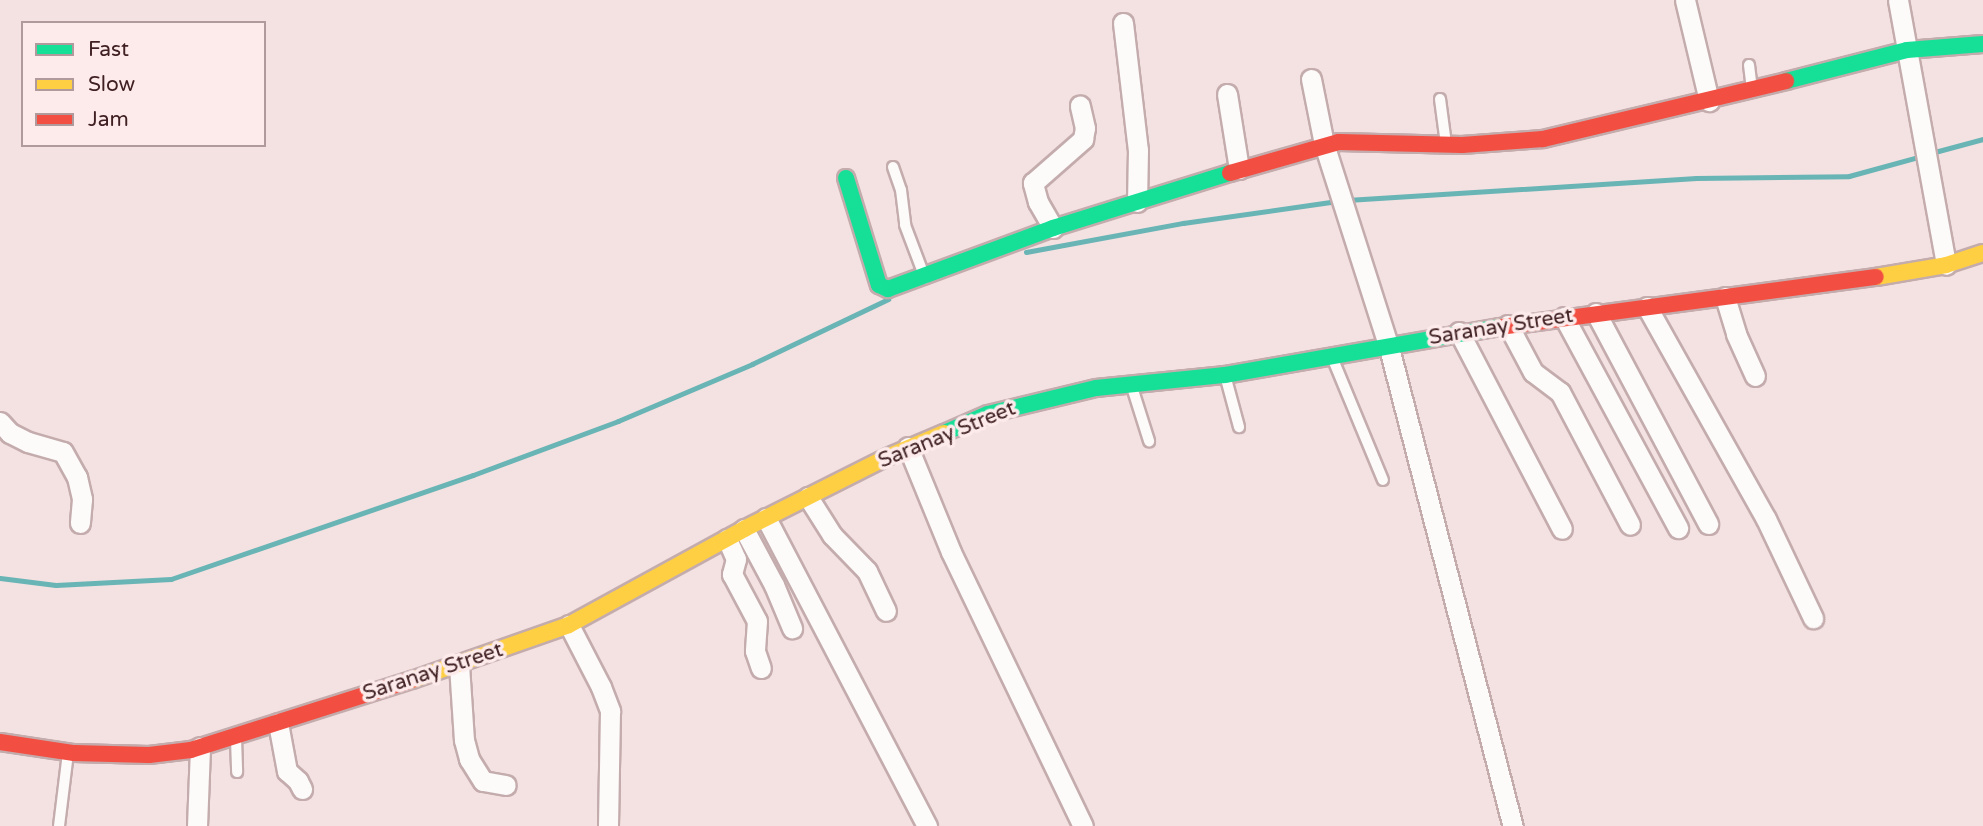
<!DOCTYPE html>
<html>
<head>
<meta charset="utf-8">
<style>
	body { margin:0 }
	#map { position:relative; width:1983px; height:826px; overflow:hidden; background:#f4e1e1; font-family:"Varela Round",sans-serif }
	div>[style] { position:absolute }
	.stream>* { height:5px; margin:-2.5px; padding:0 2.5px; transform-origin:2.5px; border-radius:2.5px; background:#69b4b5 }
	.roads { filter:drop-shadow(2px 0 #c4acad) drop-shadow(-2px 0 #c4acad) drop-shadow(0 2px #c4acad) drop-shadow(0 -2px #c4acad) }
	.lane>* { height:10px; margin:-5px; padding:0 5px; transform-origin:5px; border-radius:5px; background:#fdfafa }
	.street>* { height:19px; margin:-9.5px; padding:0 9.5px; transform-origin:9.5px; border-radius:9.5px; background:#fdfafa }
	.fast>* { height:16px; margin:-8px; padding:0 8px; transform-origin:8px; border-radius:8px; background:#16e098 }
	.slow>* { height:16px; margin:-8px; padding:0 8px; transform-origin:8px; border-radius:8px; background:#ffcf43 }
	.jam>* { height:16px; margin:-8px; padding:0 8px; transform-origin:8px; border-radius:8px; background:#f24e42 }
	span { translate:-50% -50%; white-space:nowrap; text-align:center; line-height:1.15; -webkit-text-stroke:7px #fdebeb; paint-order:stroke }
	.street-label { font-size:21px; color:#402022 }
	.legend { position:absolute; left:21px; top:21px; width:245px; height:126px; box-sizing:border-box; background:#fdebeb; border:2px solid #b19a9b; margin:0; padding:9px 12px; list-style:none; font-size:21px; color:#402022 }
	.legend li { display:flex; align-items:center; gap:14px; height:35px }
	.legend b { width:35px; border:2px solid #b19a9b }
</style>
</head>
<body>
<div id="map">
	<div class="stream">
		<i style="left:1931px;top:153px;width:54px;rotate:-15.1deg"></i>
		<i style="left:1347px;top:200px;width:350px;rotate:-3.6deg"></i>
		<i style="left:1696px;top:178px;width:153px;rotate:-0.7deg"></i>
		<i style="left:1849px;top:176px;width:76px;rotate:-15.3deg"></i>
		<i style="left:1026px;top:252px;width:160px;rotate:-10.5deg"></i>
		<i style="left:1183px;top:223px;width:156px;rotate:-8.1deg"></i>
		<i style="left:0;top:578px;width:56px;rotate:7.1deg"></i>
		<i style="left:56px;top:585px;width:115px;rotate:-3deg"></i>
		<i style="left:171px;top:579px;width:319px;rotate:-19deg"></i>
		<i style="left:473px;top:475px;width:155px;rotate:-20.4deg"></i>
		<i style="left:618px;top:421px;width:146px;rotate:-23deg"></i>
		<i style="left:752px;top:364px;width:151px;rotate:-25.5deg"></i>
	</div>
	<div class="roads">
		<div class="lane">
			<i style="left:1749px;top:65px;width:25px;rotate:83deg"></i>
			<i style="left:1440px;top:99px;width:45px;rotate:82.4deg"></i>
			<i style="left:893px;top:167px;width:24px;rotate:71deg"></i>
			<i style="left:901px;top:190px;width:35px;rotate:83deg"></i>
			<i style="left:905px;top:225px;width:57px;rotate:69.3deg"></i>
			<i style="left:1332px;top:357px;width:133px;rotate:67.5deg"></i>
			<i style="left:1225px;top:375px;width:54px;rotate:74.9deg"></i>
			<i style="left:1132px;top:387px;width:57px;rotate:72.5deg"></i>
			<i style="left:236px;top:739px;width:33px;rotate:88deg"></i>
			<i style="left:59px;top:826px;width:74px;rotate:-83deg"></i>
		</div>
		<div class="street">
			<i style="left:1685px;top:0;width:104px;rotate:76.6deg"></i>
			<i style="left:1898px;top:0;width:269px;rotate:79.7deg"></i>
			<i style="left:1123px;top:23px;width:128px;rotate:83.3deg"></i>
			<i style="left:1138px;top:150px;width:52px;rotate:91.1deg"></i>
			<i style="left:1311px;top:79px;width:66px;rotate:78.7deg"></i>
			<i style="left:1324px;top:144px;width:210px;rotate:72.3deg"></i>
			<i style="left:1388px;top:344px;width:498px;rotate:75.5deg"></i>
			<i style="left:1227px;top:94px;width:76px;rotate:80.9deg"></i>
			<i style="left:1053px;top:228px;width:30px;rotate:-120deg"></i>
			<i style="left:1038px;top:202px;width:20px;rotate:-105deg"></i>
			<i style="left:1033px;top:183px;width:67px;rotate:-41.3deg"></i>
			<i style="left:1083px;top:139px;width:11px;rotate:-80deg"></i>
			<i style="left:1085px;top:128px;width:23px;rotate:-103deg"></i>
			<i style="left:1725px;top:297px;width:39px;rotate:73deg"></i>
			<i style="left:1736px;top:334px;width:46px;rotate:65.7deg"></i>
			<i style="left:1647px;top:307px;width:243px;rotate:60.7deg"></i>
			<i style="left:1766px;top:519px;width:110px;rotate:64.6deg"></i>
			<i style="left:1596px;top:313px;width:239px;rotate:62deg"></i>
			<i style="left:1564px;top:317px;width:240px;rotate:61.6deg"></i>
			<i style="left:1508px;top:325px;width:53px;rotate:62deg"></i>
			<i style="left:1533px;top:372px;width:34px;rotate:37deg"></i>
			<i style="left:1560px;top:392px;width:150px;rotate:62.2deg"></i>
			<i style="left:1459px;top:332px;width:222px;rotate:62.4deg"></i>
			<i style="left:0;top:422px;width:15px;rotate:48deg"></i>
			<i style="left:10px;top:433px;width:20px;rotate:27deg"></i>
			<i style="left:28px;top:442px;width:36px;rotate:16deg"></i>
			<i style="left:63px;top:452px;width:29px;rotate:61deg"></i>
			<i style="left:77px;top:477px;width:23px;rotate:77deg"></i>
			<i style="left:82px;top:499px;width:24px;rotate:95deg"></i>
			<i style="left:908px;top:447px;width:113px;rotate:67.7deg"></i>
			<i style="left:951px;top:552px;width:304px;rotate:64.3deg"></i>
			<i style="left:808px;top:497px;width:45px;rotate:57.7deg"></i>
			<i style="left:832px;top:535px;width:50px;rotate:45.8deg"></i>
			<i style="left:867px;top:571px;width:44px;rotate:64.6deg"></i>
			<i style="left:766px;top:518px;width:348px;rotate:62.4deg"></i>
			<i style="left:744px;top:529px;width:64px;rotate:61.8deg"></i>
			<i style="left:774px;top:585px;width:47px;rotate:67.3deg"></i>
			<i style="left:727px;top:539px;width:22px;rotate:66deg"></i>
			<i style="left:736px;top:559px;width:16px;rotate:105deg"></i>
			<i style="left:732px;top:574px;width:53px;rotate:62deg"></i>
			<i style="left:757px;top:621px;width:30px;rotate:94deg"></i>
			<i style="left:755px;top:651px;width:18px;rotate:71deg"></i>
			<i style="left:569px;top:625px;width:70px;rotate:62.7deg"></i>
			<i style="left:601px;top:687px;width:26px;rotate:69deg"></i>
			<i style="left:610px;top:711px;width:115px;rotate:91deg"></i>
			<i style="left:459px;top:665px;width:75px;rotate:86.2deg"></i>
			<i style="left:464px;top:740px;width:20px;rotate:75deg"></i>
			<i style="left:469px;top:759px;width:26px;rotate:58deg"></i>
			<i style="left:483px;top:781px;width:23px;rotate:10deg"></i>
			<i style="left:278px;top:723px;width:49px;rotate:79.4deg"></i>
			<i style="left:287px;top:771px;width:15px;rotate:42deg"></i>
			<i style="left:298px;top:781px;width:9px;rotate:63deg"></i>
			<i style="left:197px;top:826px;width:79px;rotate:-87.8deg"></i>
		</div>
		<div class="fast">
			<i style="left:1786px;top:81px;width:125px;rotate:-14.4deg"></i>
			<i style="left:1907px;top:50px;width:76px;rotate:-4.5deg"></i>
			<i style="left:846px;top:178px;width:112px;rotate:72.9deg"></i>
			<i style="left:879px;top:285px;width:10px;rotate:24deg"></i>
			<i style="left:888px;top:289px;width:176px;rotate:-20.3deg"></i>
			<i style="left:1053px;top:228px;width:185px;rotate:-17.3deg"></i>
			<i style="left:944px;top:433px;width:48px;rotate:-23.4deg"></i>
			<i style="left:988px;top:414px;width:111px;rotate:-13.5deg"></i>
			<i style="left:1096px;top:388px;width:130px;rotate:-5.8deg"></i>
			<i style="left:1225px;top:375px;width:279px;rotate:-9.9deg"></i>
		</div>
		<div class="slow">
			<i style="left:1876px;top:277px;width:71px;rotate:-9.7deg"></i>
			<i style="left:1946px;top:265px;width:39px;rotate:-18deg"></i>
			<i style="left:412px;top:680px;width:166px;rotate:-19.3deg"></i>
			<i style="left:569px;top:625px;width:200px;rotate:-28.7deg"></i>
			<i style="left:744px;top:529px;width:160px;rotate:-26.7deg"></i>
			<i style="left:887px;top:457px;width:62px;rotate:-22.8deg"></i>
		</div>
		<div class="jam">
			<i style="left:1230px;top:173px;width:113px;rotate:-15.9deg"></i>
			<i style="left:1339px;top:142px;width:123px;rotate:1.4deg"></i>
			<i style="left:1462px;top:145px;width:81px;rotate:-4.2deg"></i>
			<i style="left:1543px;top:139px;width:250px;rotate:-13.4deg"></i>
			<i style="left:1500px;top:327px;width:379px;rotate:-7.6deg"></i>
			<i style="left:0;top:742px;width:75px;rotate:8.5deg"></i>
			<i style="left:74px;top:753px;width:75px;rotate:1.5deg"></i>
			<i style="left:149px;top:755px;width:42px;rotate:-6.8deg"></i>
			<i style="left:191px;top:750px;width:232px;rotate:-17.6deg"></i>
		</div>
	</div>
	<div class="street-label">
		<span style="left:1501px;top:327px;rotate:-9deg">Saranay Street</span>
		<span style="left:947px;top:435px;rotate:-22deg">Saranay Street</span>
		<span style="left:433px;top:672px;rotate:-18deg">Saranay Street</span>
	</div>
	<ul class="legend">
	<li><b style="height:9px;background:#16e098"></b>Fast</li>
	<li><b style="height:9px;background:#ffcf43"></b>Slow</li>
	<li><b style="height:9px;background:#f24e42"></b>Jam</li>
	</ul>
</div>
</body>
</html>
